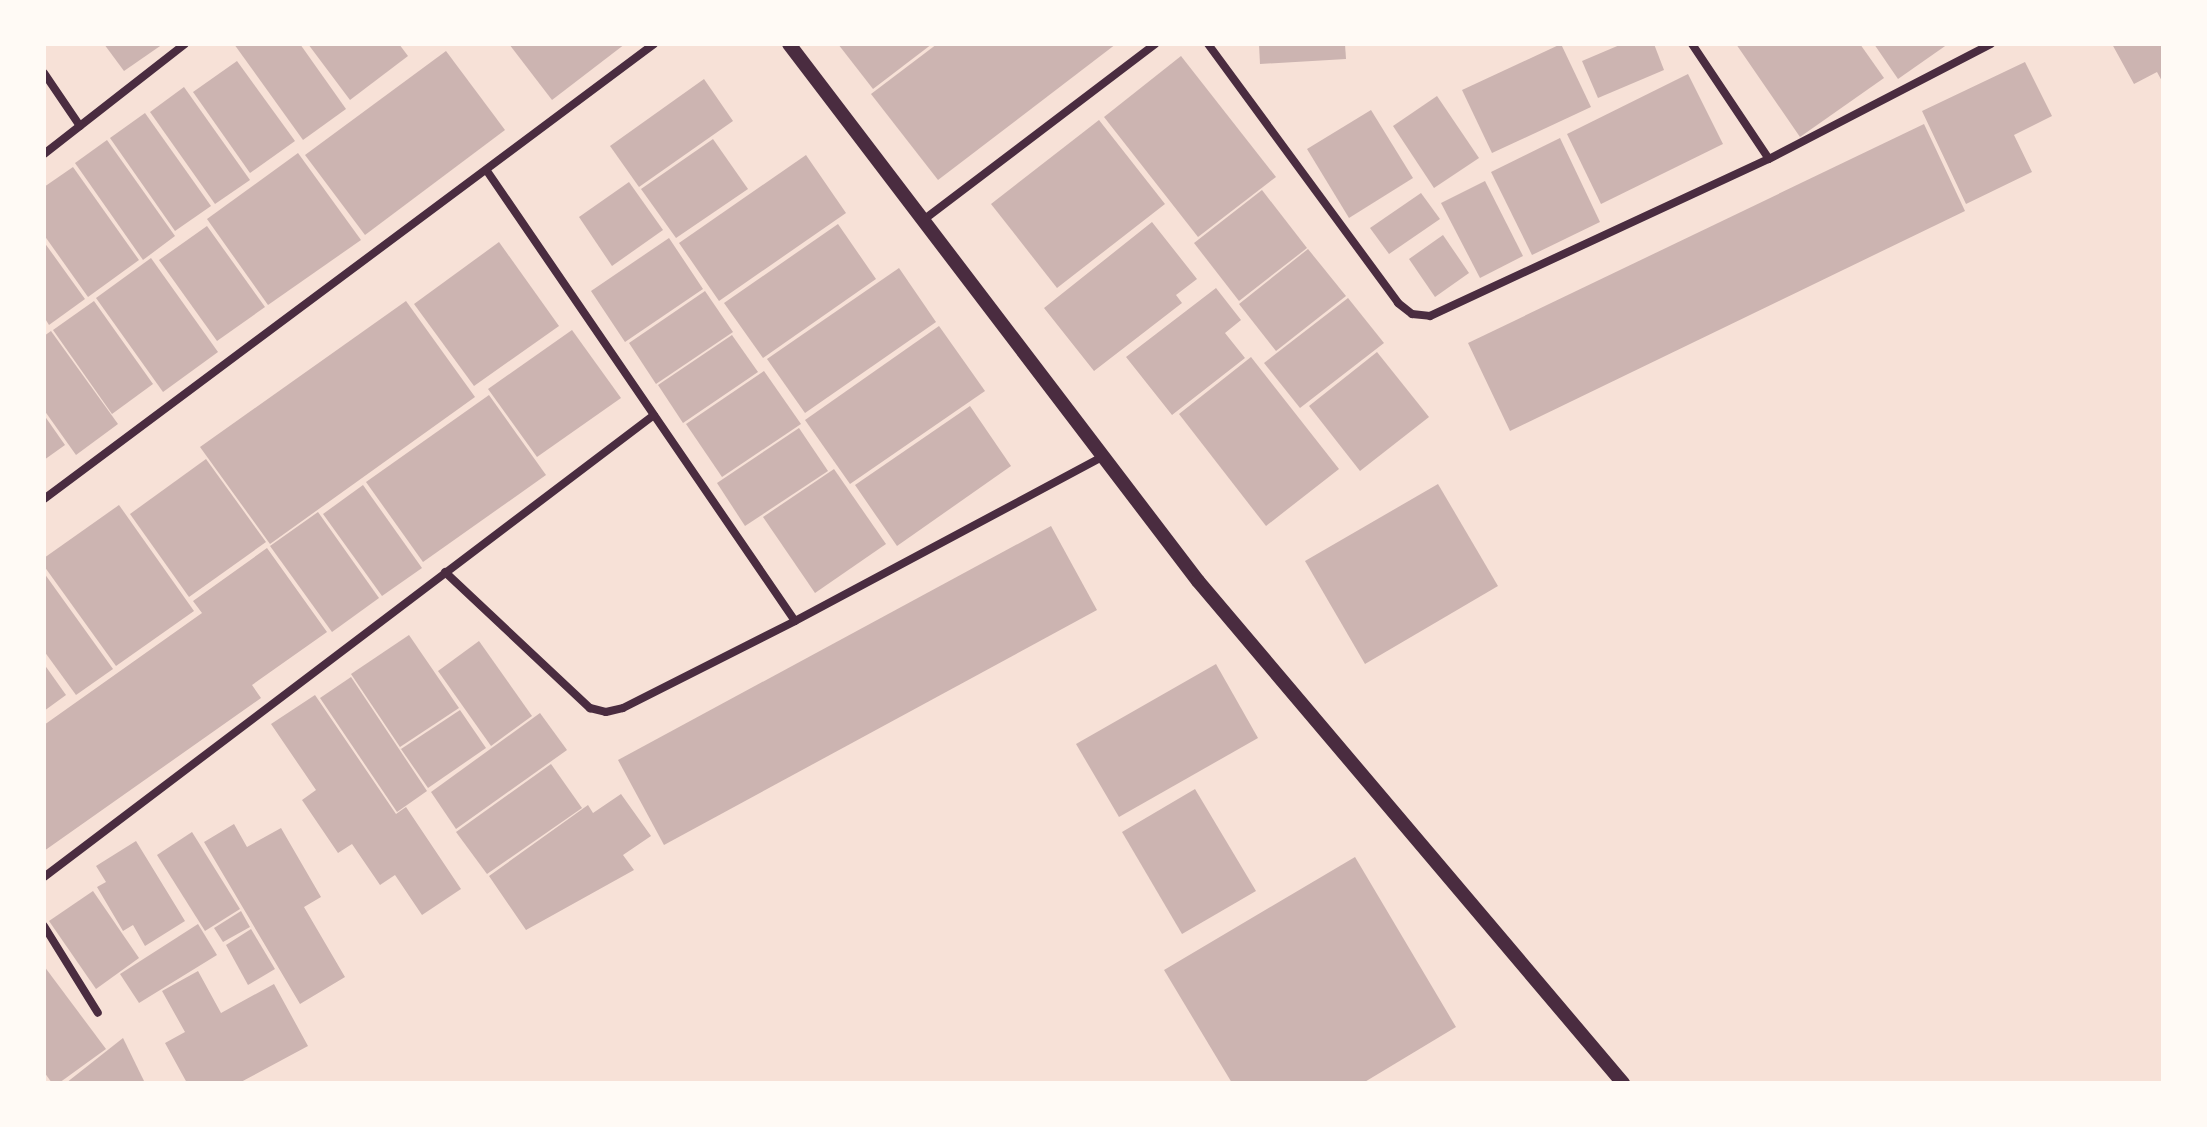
<!DOCTYPE html>
<html>
<head>
<meta charset="utf-8">
<style>
	body { margin:0 }
	#map { position:relative; width:2207px; height:1127px; overflow:hidden; background:#f7e1d7; font-family:Georgia,serif }
	div>[style] { position:absolute }
	.building>* { inset:0; background:#ccb4b1 }
	.minor>* { height:8px; margin:-4px; padding:0 4px; transform-origin:4px; border-radius:4px; background:#4a2c40 }
	.tertiary>* { height:14px; margin:-7px; padding:0 7px; transform-origin:7px; border-radius:7px; background:#4a2c40 }
	span { translate:-50% -50%; white-space:nowrap; text-align:center; line-height:1.15; -webkit-text-stroke:8px #fffaf5; paint-order:stroke }
	.frame { position:absolute; inset:0; border:46px solid #fffaf5; pointer-events:none }
</style>
</head>
<body>
<div id="map">
	<div class="building">
		<i style="clip-path:polygon(104px 44px,163px 44px,124px 71px)"></i>
		<i style="clip-path:polygon(234px 44px,300px 44px,346px 109px,303px 140px)"></i>
		<i style="clip-path:polygon(308px 44px,399px 44px,408px 56px,350px 100px)"></i>
		<i style="clip-path:polygon(509px 44px,625px 44px,552px 100px)"></i>
		<i style="clip-path:polygon(838px 44px,932px 44px,873px 89px)"></i>
		<i style="clip-path:polygon(937px 44px,1116px 44px,938px 180px,871px 94px)"></i>
		<i style="clip-path:polygon(1259px 44px,1345px 44px,1346px 59px,1260px 64px)"></i>
		<i style="clip-path:polygon(1561px 44px,1591px 107px,1492px 153px,1462px 90px)"></i>
		<i style="clip-path:polygon(1622px 44px,1654px 44px,1664px 70px,1598px 98px,1582px 61px)"></i>
		<i style="clip-path:polygon(1736px 44px,1860px 44px,1884px 78px,1800px 137px)"></i>
		<i style="clip-path:polygon(1874px 44px,1948px 44px,1898px 79px)"></i>
		<i style="clip-path:polygon(2112px 44px,2163px 44px,2163px 83px,2157px 72px,2134px 84px)"></i>
		<i style="clip-path:polygon(446px 51px,505px 130px,365px 235px,305px 155px)"></i>
		<i style="clip-path:polygon(1181px 56px,1276px 177px,1198px 237px,1104px 117px)"></i>
		<i style="clip-path:polygon(237px 61px,295px 141px,250px 173px,193px 92px)"></i>
		<i style="clip-path:polygon(2025px 62px,2052px 116px,2014px 135px,2032px 172px,1966px 204px,1922px 111px)"></i>
		<i style="clip-path:polygon(1688px 74px,1723px 144px,1601px 204px,1567px 134px)"></i>
		<i style="clip-path:polygon(704px 79px,733px 121px,639px 187px,610px 146px)"></i>
		<i style="clip-path:polygon(184px 87px,250px 180px,215px 204px,150px 112px)"></i>
		<i style="clip-path:polygon(1437px 96px,1479px 158px,1434px 188px,1393px 126px)"></i>
		<i style="clip-path:polygon(1371px 110px,1413px 178px,1349px 218px,1307px 149px)"></i>
		<i style="clip-path:polygon(145px 113px,211px 206px,175px 231px,110px 138px)"></i>
		<i style="clip-path:polygon(1099px 120px,1165px 204px,1057px 288px,991px 204px)"></i>
		<i style="clip-path:polygon(1924px 124px,1965px 211px,1510px 431px,1468px 343px)"></i>
		<i style="clip-path:polygon(1560px 138px,1600px 222px,1532px 255px,1491px 172px)"></i>
		<i style="clip-path:polygon(713px 139px,748px 189px,676px 238px,641px 189px)"></i>
		<i style="clip-path:polygon(107px 140px,175px 236px,143px 260px,75px 163px)"></i>
		<i style="clip-path:polygon(298px 153px,361px 240px,268px 305px,207px 219px)"></i>
		<i style="clip-path:polygon(806px 155px,846px 213px,719px 301px,679px 243px)"></i>
		<i style="clip-path:polygon(73px 167px,139px 260px,88px 297px,44px 235px,44px 187px)"></i>
		<i style="clip-path:polygon(1485px 181px,1523px 256px,1480px 278px,1441px 203px)"></i>
		<i style="clip-path:polygon(629px 182px,663px 230px,612px 266px,579px 217px)"></i>
		<i style="clip-path:polygon(1262px 190px,1307px 248px,1239px 301px,1194px 243px)"></i>
		<i style="clip-path:polygon(1421px 193px,1440px 219px,1389px 254px,1370px 228px)"></i>
		<i style="clip-path:polygon(1152px 222px,1197px 279px,1176px 295px,1182px 303px,1094px 371px,1044px 308px)"></i>
		<i style="clip-path:polygon(838px 224px,876px 279px,763px 358px,724px 303px)"></i>
		<i style="clip-path:polygon(207px 226px,265px 307px,217px 341px,159px 260px)"></i>
		<i style="clip-path:polygon(1443px 235px,1469px 273px,1435px 297px,1409px 259px)"></i>
		<i style="clip-path:polygon(669px 238px,703px 289px,625px 342px,591px 291px)"></i>
		<i style="clip-path:polygon(44px 242px,85px 299px,49px 325px,44px 317px)"></i>
		<i style="clip-path:polygon(499px 242px,559px 326px,474px 386px,414px 304px)"></i>
		<i style="clip-path:polygon(1308px 249px,1346px 296px,1276px 351px,1239px 304px)"></i>
		<i style="clip-path:polygon(151px 258px,218px 352px,163px 392px,96px 298px)"></i>
		<i style="clip-path:polygon(899px 268px,936px 322px,805px 413px,767px 359px)"></i>
		<i style="clip-path:polygon(1216px 288px,1241px 320px,1225px 333px,1245px 358px,1172px 415px,1126px 357px)"></i>
		<i style="clip-path:polygon(705px 291px,733px 332px,656px 384px,629px 343px)"></i>
		<i style="clip-path:polygon(1348px 298px,1384px 343px,1300px 408px,1264px 363px)"></i>
		<i style="clip-path:polygon(94px 301px,153px 384px,112px 414px,53px 330px)"></i>
		<i style="clip-path:polygon(406px 301px,475px 397px,270px 544px,200px 447px)"></i>
		<i style="clip-path:polygon(939px 326px,985px 391px,850px 484px,805px 420px)"></i>
		<i style="clip-path:polygon(572px 330px,621px 398px,537px 457px,488px 389px)"></i>
		<i style="clip-path:polygon(51px 331px,118px 424px,76px 455px,44px 410px,44px 336px)"></i>
		<i style="clip-path:polygon(732px 335px,758px 372px,683px 423px,658px 385px)"></i>
		<i style="clip-path:polygon(1377px 352px,1429px 417px,1360px 471px,1309px 406px)"></i>
		<i style="clip-path:polygon(1251px 357px,1339px 469px,1266px 526px,1179px 414px)"></i>
		<i style="clip-path:polygon(764px 371px,801px 424px,722px 477px,686px 424px)"></i>
		<i style="clip-path:polygon(489px 395px,546px 475px,423px 562px,366px 482px)"></i>
		<i style="clip-path:polygon(970px 406px,1011px 466px,897px 546px,855px 485px)"></i>
		<i style="clip-path:polygon(44px 415px,65px 445px,44px 460px)"></i>
		<i style="clip-path:polygon(799px 428px,828px 471px,745px 526px,717px 483px)"></i>
		<i style="clip-path:polygon(206px 459px,266px 542px,189px 597px,130px 514px)"></i>
		<i style="clip-path:polygon(834px 469px,886px 544px,815px 593px,763px 517px)"></i>
		<i style="clip-path:polygon(1438px 484px,1498px 586px,1365px 664px,1305px 561px)"></i>
		<i style="clip-path:polygon(363px 485px,422px 568px,382px 596px,323px 514px)"></i>
		<i style="clip-path:polygon(119px 505px,194px 611px,116px 666px,44px 566px,44px 558px)"></i>
		<i style="clip-path:polygon(318px 512px,379px 598px,332px 632px,270px 546px)"></i>
		<i style="clip-path:polygon(1051px 526px,1097px 610px,664px 845px,618px 760px)"></i>
		<i style="clip-path:polygon(267px 548px,327px 632px,252px 685px,261px 698px,44px 851px,44px 725px,202px 613px,193px 601px)"></i>
		<i style="clip-path:polygon(44px 573px,113px 669px,76px 695px,44px 651px)"></i>
		<i style="clip-path:polygon(409px 635px,459px 708px,400px 747px,351px 674px)"></i>
		<i style="clip-path:polygon(479px 641px,532px 716px,491px 746px,438px 671px)"></i>
		<i style="clip-path:polygon(44px 664px,66px 695px,44px 711px)"></i>
		<i style="clip-path:polygon(1216px 664px,1258px 738px,1119px 817px,1076px 744px)"></i>
		<i style="clip-path:polygon(351px 677px,427px 791px,397px 812px,320px 698px)"></i>
		<i style="clip-path:polygon(315px 695px,396px 814px,406px 807px,461px 889px,422px 915px,395px 875px,380px 885px,352px 844px,338px 853px,302px 800px,316px 790px,271px 724px)"></i>
		<i style="clip-path:polygon(460px 710px,486px 748px,428px 788px,401px 749px)"></i>
		<i style="clip-path:polygon(540px 713px,567px 750px,456px 829px,431px 792px)"></i>
		<i style="clip-path:polygon(551px 764px,582px 808px,487px 874px,456px 832px)"></i>
		<i style="clip-path:polygon(1195px 789px,1256px 891px,1182px 934px,1122px 832px)"></i>
		<i style="clip-path:polygon(621px 794px,651px 836px,623px 855px,634px 870px,526px 930px,489px 876px,588px 805px,593px 813px)"></i>
		<i style="clip-path:polygon(234px 824px,247px 847px,281px 828px,321px 897px,304px 907px,345px 977px,300px 1004px,204px 842px)"></i>
		<i style="clip-path:polygon(192px 832px,240px 909px,205px 931px,157px 855px)"></i>
		<i style="clip-path:polygon(136px 841px,185px 921px,145px 946px,133px 925px,123px 931px,97px 887px,106px 882px,96px 866px)"></i>
		<i style="clip-path:polygon(1355px 857px,1456px 1027px,1363px 1083px,1232px 1083px,1164px 970px)"></i>
		<i style="clip-path:polygon(93px 891px,139px 958px,96px 989px,49px 921px)"></i>
		<i style="clip-path:polygon(241px 911px,250px 927px,223px 942px,214px 928px)"></i>
		<i style="clip-path:polygon(198px 924px,217px 955px,139px 1003px,120px 974px)"></i>
		<i style="clip-path:polygon(251px 929px,275px 969px,248px 985px,226px 945px)"></i>
		<i style="clip-path:polygon(44px 966px,106px 1049px,59px 1083px,52px 1083px,44px 1072px)"></i>
		<i style="clip-path:polygon(198px 971px,221px 1013px,274px 984px,308px 1046px,239px 1083px,187px 1083px,165px 1043px,185px 1032px,162px 991px)"></i>
		<i style="clip-path:polygon(123px 1038px,145px 1083px,66px 1083px)"></i>
	</div>
	<div class="minor">
		<i style="left:1208px;top:44px;width:321px;rotate:53.7deg"></i>
		<i style="left:1398px;top:303px;width:18px;rotate:38deg"></i>
		<i style="left:1412px;top:314px;width:18px;rotate:6deg"></i>
		<i style="left:1430px;top:316px;width:374px;rotate:-24.9deg"></i>
		<i style="left:1769px;top:159px;width:250px;rotate:-27.4deg"></i>
		<i style="left:1692px;top:44px;width:138px;rotate:56.2deg"></i>
		<i style="left:44px;top:73px;width:64px;rotate:55.8deg"></i>
		<i style="left:44px;top:154px;width:179px;rotate:-38deg"></i>
		<i style="left:487px;top:171px;width:545px;rotate:55.61deg"></i>
		<i style="left:926px;top:218px;width:288px;rotate:-37.2deg"></i>
		<i style="left:44px;top:499px;width:761px;rotate:-36.72deg"></i>
		<i style="left:445px;top:572px;width:199px;rotate:43.2deg"></i>
		<i style="left:590px;top:708px;width:16px;rotate:14deg"></i>
		<i style="left:606px;top:712px;width:17px;rotate:-13deg"></i>
		<i style="left:623px;top:708px;width:193px;rotate:-26.8deg"></i>
		<i style="left:795px;top:621px;width:348px;rotate:-28.1deg"></i>
		<i style="left:44px;top:877px;width:765px;rotate:-37.14deg"></i>
		<i style="left:44px;top:926px;width:102px;rotate:58.2deg"></i>
	</div>
	<div class="tertiary">
		<i style="left:789px;top:44px;width:675px;rotate:52.71deg"></i>
		<i style="left:1198px;top:581px;width:658px;rotate:49.75deg"></i>
	</div>
	<div class="frame"></div>
</div>
</body>
</html>
